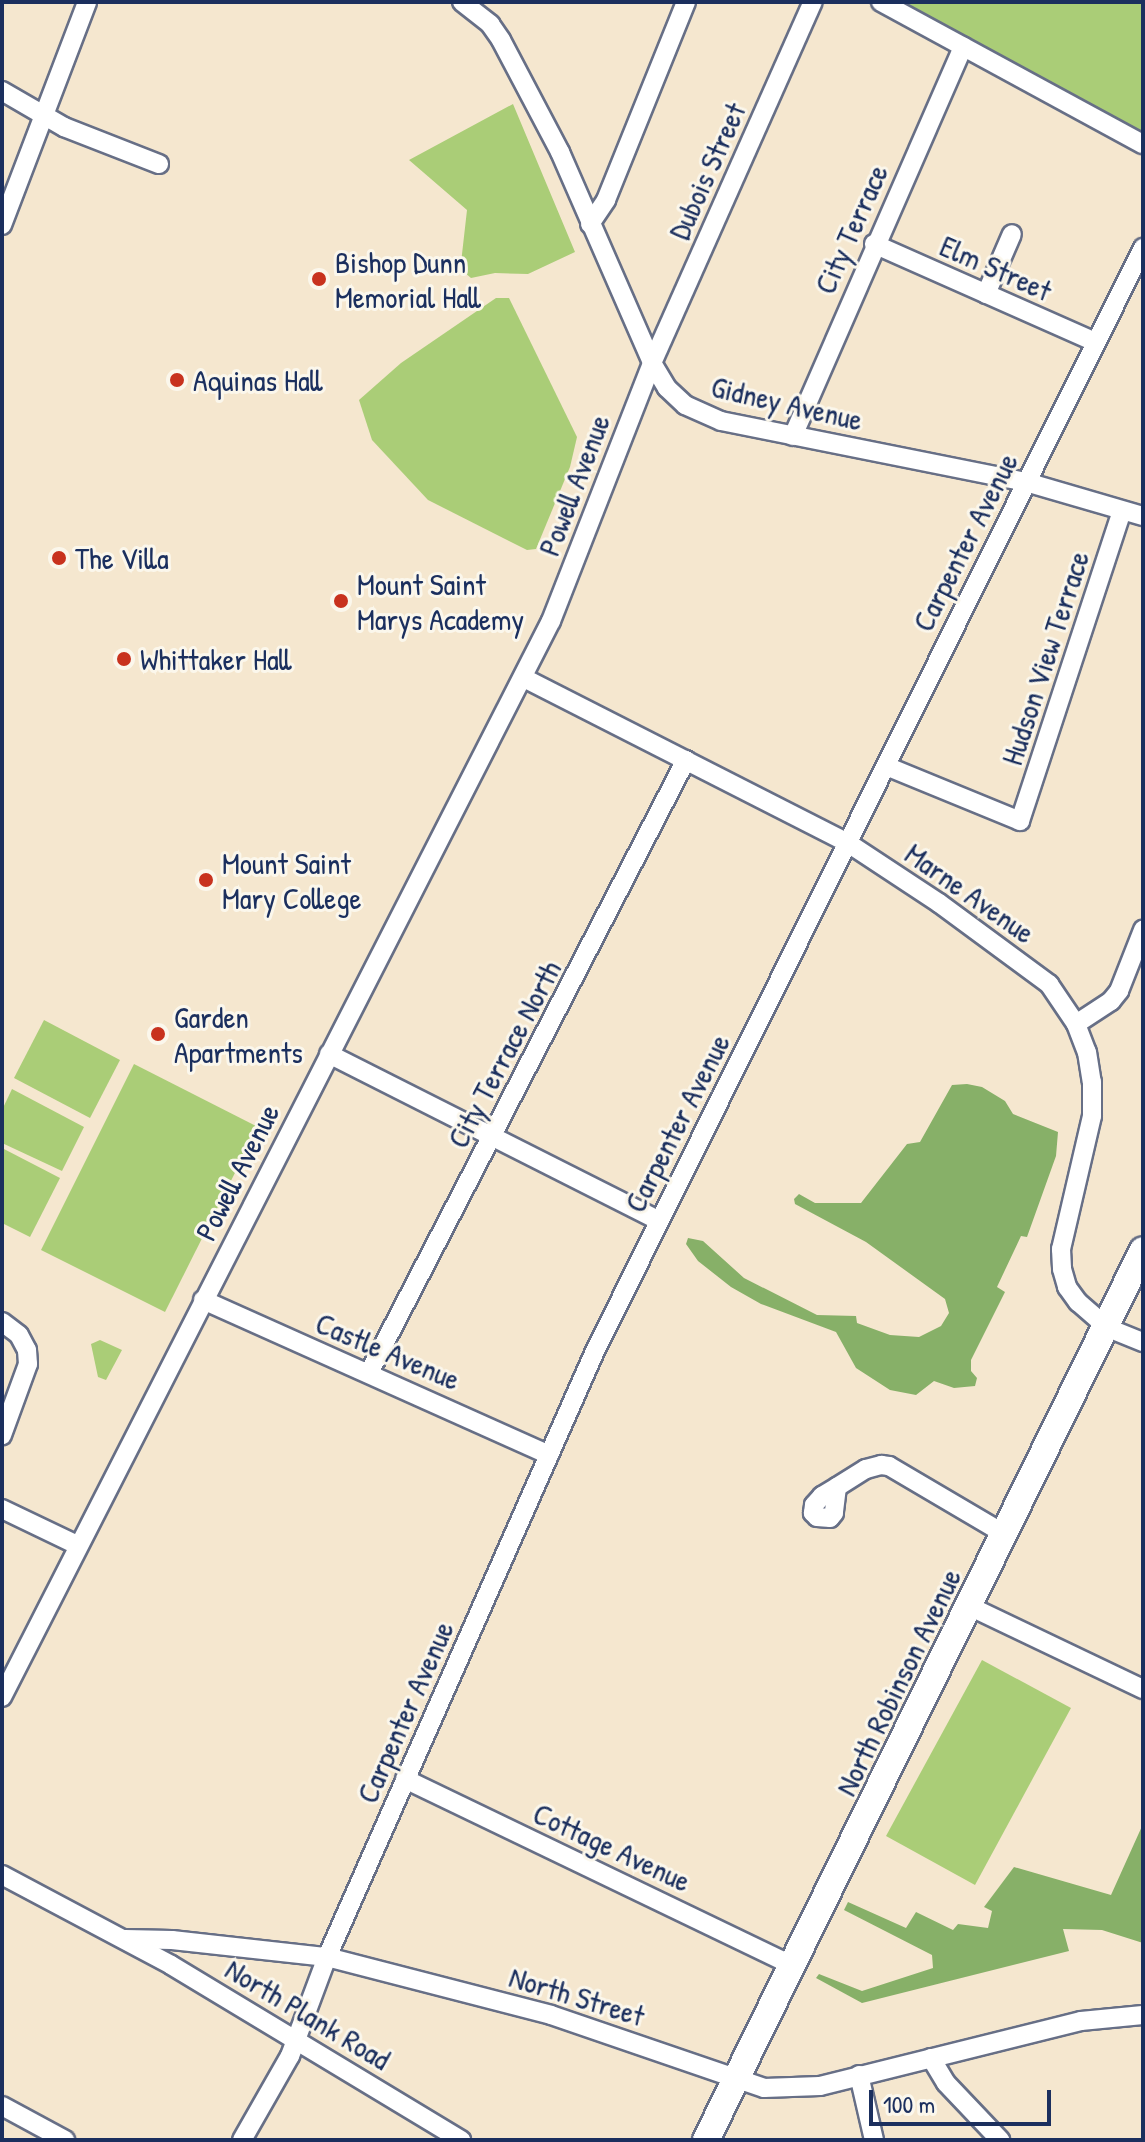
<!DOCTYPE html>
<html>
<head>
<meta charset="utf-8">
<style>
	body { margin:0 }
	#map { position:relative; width:1145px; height:2142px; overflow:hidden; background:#f5e7cf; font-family:"Patrick Hand",sans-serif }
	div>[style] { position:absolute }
	.green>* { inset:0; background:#aacd77 }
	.forest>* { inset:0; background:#87b068 }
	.roads { filter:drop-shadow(2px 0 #676f86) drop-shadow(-2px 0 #676f86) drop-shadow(0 2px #676f86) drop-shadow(0 -2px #676f86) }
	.minor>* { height:18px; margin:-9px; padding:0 9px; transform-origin:9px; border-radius:9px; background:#fff }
	.highway>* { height:26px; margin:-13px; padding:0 13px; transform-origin:13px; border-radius:13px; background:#fff }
	.dots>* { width:22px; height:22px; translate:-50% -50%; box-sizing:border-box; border:4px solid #fbf7ec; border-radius:50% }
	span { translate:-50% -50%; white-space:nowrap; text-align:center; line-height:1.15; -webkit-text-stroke:6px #fbf7ec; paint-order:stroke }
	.street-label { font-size:30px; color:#1b2f5e }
	.poi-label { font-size:30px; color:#1b2f5e }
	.left { translate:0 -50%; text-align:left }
	.frame { position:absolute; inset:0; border:4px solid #1b2f5e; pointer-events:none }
	.scale { position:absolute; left:869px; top:2090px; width:182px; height:36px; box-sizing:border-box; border:4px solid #1b2f5e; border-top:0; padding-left:10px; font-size:24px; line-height:28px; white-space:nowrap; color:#1b2f5e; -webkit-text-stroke:6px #fbf7ec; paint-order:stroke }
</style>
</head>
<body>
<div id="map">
	<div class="green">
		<i style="clip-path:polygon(898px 2px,1143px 2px,1143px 134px)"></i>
		<i style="clip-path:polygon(513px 104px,575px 252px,528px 274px,495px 273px,471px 278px,464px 272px,461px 263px,467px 210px,409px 160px)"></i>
		<i style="clip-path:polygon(496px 298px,509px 298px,577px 437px,570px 467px,536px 549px,527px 550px,428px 500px,372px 440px,359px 400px,401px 363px)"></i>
		<i style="clip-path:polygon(44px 1020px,120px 1060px,90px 1118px,14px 1078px)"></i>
		<i style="clip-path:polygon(134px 1064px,258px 1127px,165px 1312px,41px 1250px)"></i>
		<i style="clip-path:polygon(12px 1089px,84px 1127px,62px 1171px,2px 1143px,2px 1110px)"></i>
		<i style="clip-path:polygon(2px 1148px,60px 1178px,30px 1237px,2px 1223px)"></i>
		<i style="clip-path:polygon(100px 1340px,122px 1350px,106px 1380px,98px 1377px,91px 1344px)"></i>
		<i style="clip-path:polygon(982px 1660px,1071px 1708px,975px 1885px,886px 1836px)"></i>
	</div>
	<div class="forest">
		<i style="clip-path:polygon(967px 1084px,982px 1087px,1005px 1101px,1013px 1114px,1058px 1132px,1056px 1156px,1027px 1237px,1021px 1236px,997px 1287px,1005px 1292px,971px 1360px,971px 1371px,977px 1378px,975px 1386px,954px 1388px,934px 1381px,916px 1395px,890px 1390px,856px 1368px,836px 1332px,761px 1304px,731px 1287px,698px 1261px,686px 1244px,688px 1238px,703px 1241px,744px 1278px,817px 1315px,856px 1316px,857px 1323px,890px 1335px,919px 1337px,941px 1326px,949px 1313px,945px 1299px,866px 1242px,795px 1204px,794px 1199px,799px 1194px,815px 1203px,861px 1203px,907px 1144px,920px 1142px,952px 1085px)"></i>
		<i style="clip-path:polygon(1143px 1824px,1143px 1943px,1102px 1930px,1063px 1929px,1069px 1951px,862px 2003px,816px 1978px,819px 1974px,862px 1991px,933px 1968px,932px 1955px,844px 1910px,848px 1902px,906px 1928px,916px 1912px,953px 1930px,958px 1924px,988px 1928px,992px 1911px,984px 1907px,1014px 1867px,1111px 1895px)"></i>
	</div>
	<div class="roads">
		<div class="minor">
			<i style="left:462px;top:2px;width:36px;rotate:38deg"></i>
			<i style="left:490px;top:24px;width:19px;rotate:55deg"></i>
			<i style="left:501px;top:40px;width:127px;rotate:62.2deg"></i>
			<i style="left:560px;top:152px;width:230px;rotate:66.4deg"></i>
			<i style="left:652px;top:363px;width:29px;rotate:59deg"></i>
			<i style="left:667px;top:388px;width:25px;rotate:43deg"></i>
			<i style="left:685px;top:405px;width:39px;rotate:24deg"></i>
			<i style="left:721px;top:421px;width:311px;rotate:11.3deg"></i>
			<i style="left:1026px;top:482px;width:122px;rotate:16.2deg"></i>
			<i style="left:881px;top:2px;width:298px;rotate:28.5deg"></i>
			<i style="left:2px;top:91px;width:72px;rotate:30.1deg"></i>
			<i style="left:64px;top:127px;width:102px;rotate:21.3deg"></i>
			<i style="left:590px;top:224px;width:29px;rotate:-56deg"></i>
			<i style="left:606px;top:200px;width:214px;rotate:-68deg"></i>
			<i style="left:2px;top:225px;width:239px;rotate:-69.1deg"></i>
			<i style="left:874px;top:244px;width:242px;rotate:23.9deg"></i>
			<i style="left:986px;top:294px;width:65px;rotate:-66.6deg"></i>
			<i style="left:793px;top:436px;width:425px;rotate:-66.4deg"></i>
			<i style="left:524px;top:678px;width:364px;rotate:27deg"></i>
			<i style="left:848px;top:843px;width:109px;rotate:33.4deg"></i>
			<i style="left:939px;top:903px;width:137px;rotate:36.4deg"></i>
			<i style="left:1049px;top:984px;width:48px;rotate:56deg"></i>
			<i style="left:1076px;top:1024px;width:30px;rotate:69deg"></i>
			<i style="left:1087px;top:1052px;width:30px;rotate:81deg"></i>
			<i style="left:1092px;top:1082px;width:34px;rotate:90deg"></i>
			<i style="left:1092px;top:1116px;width:137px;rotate:103.1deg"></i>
			<i style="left:1061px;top:1249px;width:20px;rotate:87deg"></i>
			<i style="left:1062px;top:1269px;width:19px;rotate:74deg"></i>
			<i style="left:1067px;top:1287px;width:19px;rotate:54deg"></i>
			<i style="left:1078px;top:1302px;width:40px;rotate:41deg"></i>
			<i style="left:1108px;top:1328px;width:38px;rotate:22deg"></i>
			<i style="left:886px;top:766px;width:145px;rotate:22.3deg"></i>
			<i style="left:1020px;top:821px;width:326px;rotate:-71.8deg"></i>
			<i style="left:1076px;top:1024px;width:42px;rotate:-33.3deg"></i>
			<i style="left:1111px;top:1001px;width:13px;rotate:-51deg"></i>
			<i style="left:1119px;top:991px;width:66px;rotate:-68.5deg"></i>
			<i style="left:329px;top:1054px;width:370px;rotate:26.8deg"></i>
			<i style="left:203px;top:1300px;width:379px;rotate:24.1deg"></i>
			<i style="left:2px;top:1322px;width:21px;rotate:37deg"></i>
			<i style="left:19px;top:1335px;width:17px;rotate:62deg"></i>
			<i style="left:27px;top:1350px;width:14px;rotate:86deg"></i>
			<i style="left:28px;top:1364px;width:76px;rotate:110.1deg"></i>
			<i style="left:369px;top:1373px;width:690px;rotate:-62.66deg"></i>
			<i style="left:837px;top:1487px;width:26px;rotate:97deg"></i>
			<i style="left:834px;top:1513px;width:6px;rotate:129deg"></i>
			<i style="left:830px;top:1518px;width:13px;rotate:-176deg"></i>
			<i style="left:817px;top:1517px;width:6px;rotate:-135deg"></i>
			<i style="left:813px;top:1513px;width:8px;rotate:-83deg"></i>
			<i style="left:814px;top:1505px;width:12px;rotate:-48deg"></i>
			<i style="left:822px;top:1496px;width:17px;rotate:-31deg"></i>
			<i style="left:837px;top:1487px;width:34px;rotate:-32deg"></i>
			<i style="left:866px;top:1469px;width:16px;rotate:-15deg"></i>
			<i style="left:881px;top:1465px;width:8px;rotate:7deg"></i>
			<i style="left:889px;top:1466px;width:136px;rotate:30.5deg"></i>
			<i style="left:2px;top:1509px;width:83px;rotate:25.6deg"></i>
			<i style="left:971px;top:1607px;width:191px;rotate:25.5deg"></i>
			<i style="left:2px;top:1697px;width:1208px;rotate:-62.97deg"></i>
			<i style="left:551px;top:621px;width:277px;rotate:-68.6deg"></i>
			<i style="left:652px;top:363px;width:395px;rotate:-66deg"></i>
			<i style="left:405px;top:1779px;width:432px;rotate:25.7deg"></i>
			<i style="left:2px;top:1875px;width:191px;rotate:28deg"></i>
			<i style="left:171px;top:1965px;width:339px;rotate:31.1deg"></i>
			<i style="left:125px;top:1939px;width:47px;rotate:1.2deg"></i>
			<i style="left:172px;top:1940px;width:156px;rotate:6.3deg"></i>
			<i style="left:327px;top:1957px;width:231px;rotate:14.5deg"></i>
			<i style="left:551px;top:2015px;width:225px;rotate:18.9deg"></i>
			<i style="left:764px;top:2088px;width:56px;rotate:-2deg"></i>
			<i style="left:820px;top:2086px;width:269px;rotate:-14deg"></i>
			<i style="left:1081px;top:2021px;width:62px;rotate:-5.5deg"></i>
			<i style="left:931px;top:2058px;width:29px;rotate:59deg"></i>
			<i style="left:946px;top:2083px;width:79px;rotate:46.5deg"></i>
			<i style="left:859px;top:2075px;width:67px;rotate:77deg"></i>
			<i style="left:2px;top:2106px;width:72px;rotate:28.4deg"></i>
			<i style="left:242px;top:2140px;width:97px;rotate:-60.3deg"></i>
			<i style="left:290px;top:2056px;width:106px;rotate:-69.5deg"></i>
			<i style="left:327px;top:1957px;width:663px;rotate:-66.14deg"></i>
			<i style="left:595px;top:1351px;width:1232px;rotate:-63.58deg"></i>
		</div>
		<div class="highway">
			<i style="left:706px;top:2140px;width:991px;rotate:-63.85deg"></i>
		</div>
	</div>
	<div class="dots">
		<i style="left:319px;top:279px;background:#c8321e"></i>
		<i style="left:177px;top:380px;background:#c8321e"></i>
		<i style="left:59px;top:558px;background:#c8321e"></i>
		<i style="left:341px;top:601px;background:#c8321e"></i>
		<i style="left:124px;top:659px;background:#c8321e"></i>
		<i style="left:206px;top:880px;background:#c8321e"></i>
		<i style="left:158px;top:1034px;background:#c8321e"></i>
	</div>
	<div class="street-label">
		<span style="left:707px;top:171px;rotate:-66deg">Dubois Street</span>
		<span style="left:851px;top:229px;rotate:-66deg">City Terrace</span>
		<span style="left:996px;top:268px;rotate:24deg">Elm Street</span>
		<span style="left:787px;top:403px;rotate:13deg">Gidney Avenue</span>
		<span style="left:574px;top:485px;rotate:-69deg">Powell Avenue</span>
		<span style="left:965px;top:542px;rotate:-63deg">Carpenter Avenue</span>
		<span style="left:1045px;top:658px;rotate:-72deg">Hudson View Terrace</span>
		<span style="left:970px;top:893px;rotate:35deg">Marne Avenue</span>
		<span style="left:504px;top:1054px;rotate:-62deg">City Terrace North</span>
		<span style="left:677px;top:1123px;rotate:-63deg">Carpenter Avenue</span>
		<span style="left:237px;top:1172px;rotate:-63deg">Powell Avenue</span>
		<span style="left:388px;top:1351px;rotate:23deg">Castle Avenue</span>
		<span style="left:898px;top:1682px;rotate:-64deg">North Robinson Avenue</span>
		<span style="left:405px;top:1712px;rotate:-66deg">Carpenter Avenue</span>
		<span style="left:612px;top:1847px;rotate:25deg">Cottage Avenue</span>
		<span style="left:577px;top:1996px;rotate:17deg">North Street</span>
		<span style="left:308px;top:2014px;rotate:31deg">North Plank Road</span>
	</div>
	<div class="poi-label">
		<span class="left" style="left:335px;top:279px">Bishop Dunn<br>Memorial Hall</span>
		<span class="left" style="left:193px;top:380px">Aquinas Hall</span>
		<span class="left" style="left:75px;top:558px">The Villa</span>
		<span class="left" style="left:357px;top:601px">Mount Saint<br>Marys Academy</span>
		<span class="left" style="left:140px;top:659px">Whittaker Hall</span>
		<span class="left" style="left:222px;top:880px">Mount Saint<br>Mary College</span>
		<span class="left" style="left:174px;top:1034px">Garden<br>Apartments</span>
	</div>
	<div class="frame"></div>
	<div class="scale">100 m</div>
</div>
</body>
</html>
